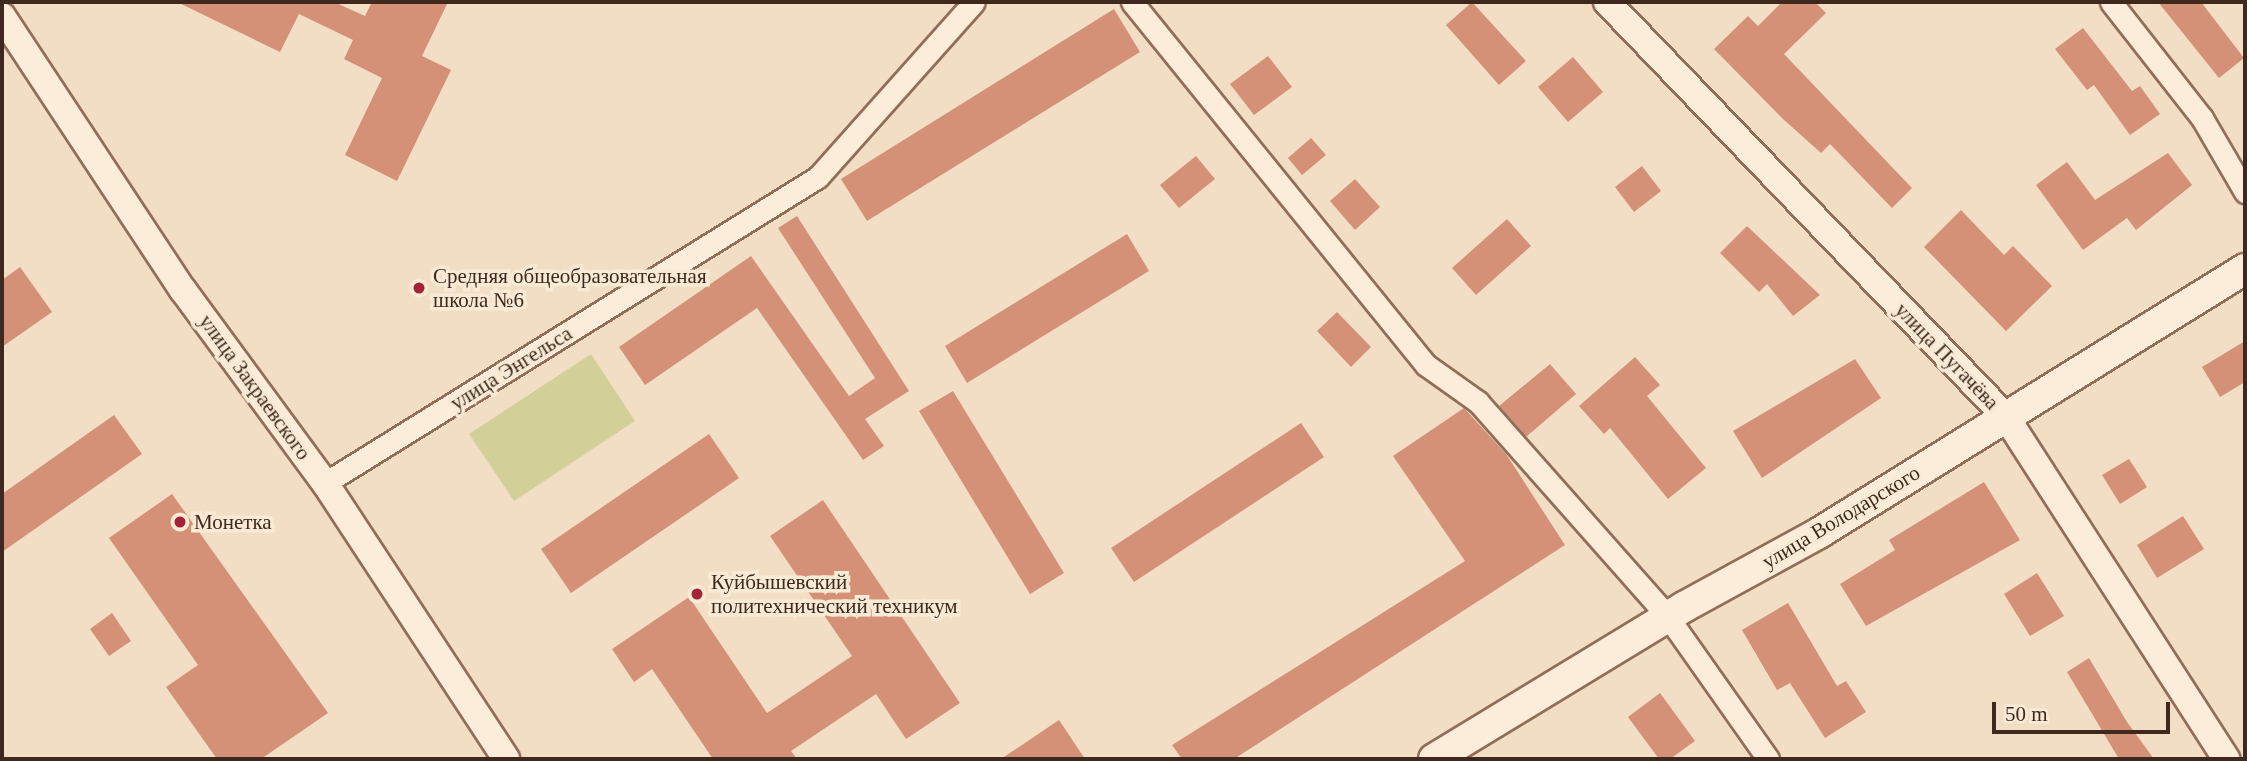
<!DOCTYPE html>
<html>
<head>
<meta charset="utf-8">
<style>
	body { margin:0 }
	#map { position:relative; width:2247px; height:761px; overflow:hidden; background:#f2dec5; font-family:Georgia,serif }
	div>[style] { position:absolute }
	.green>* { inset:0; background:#d2d098 }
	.building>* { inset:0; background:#d49178 }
	.roads { filter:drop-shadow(2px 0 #906e59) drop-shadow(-2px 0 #906e59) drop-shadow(0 2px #906e59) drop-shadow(0 -2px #906e59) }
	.minor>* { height:21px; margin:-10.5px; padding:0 10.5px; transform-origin:10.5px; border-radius:10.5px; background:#fcedda }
	.tertiary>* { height:26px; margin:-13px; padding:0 13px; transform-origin:13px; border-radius:13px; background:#fcedda }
	.secondary>* { height:30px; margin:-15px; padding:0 15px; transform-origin:15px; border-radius:15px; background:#fcedda }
	.dots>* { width:19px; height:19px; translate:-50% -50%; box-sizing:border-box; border:4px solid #f9ead6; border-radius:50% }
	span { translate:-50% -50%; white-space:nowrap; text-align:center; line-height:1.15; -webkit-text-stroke:7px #f9ead6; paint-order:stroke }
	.poi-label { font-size:21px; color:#3f291e }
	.left { translate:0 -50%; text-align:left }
	.street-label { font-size:21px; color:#3f291e }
	.frame { position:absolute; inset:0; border:4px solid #3f291e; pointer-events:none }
	.scale { position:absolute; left:1992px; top:702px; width:178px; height:32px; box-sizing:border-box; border:4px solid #3f291e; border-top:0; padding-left:9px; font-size:21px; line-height:24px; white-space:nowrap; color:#3f291e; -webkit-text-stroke:5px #f9ead6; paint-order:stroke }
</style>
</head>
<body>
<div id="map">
	<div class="green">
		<i style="clip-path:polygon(591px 354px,635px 421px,514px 501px,469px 434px)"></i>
	</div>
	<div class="building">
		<i style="clip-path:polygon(177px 2px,334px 2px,365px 16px,372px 2px,448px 2px,422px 56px,451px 70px,397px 181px,345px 155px,382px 78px,344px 59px,353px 40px,299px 14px,280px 52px)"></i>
		<i style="clip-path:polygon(1472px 2px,1526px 61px,1499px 85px,1446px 25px)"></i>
		<i style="clip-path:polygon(1782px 2px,1815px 2px,1826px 13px,1784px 54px,1912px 188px,1892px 208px,1830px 144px,1821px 153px,1783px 119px,1714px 49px,1748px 16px,1758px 26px)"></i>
		<i style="clip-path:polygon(2158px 2px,2201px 2px,2244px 58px,2219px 78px)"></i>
		<i style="clip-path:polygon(1114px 9px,1140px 52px,867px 221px,841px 179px)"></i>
		<i style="clip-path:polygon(2083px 28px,2132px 91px,2140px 86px,2160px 114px,2130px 135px,2094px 85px,2087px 90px,2055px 49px)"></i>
		<i style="clip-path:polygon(1268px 56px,1292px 87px,1254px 115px,1230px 84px)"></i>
		<i style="clip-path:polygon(1573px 57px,1603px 92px,1568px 122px,1538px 87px)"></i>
		<i style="clip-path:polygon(1311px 138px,1326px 155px,1302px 175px,1288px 158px)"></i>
		<i style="clip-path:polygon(2168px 153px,2192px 185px,2136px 230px,2127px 218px,2083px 250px,2036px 185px,2067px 162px,2095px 200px)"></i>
		<i style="clip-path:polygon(1196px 156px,1215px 179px,1179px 208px,1160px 185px)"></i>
		<i style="clip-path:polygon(1642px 166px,1661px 191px,1634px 212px,1615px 187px)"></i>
		<i style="clip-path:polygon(1355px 179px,1380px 207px,1355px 230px,1330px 201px)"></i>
		<i style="clip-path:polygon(1961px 210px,2004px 255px,2013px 246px,2052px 286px,2006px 331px,1924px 247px)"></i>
		<i style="clip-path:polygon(797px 216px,909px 391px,865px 419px,884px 446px,863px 460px,757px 308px,645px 385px,619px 347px,751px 256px,849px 396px,875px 378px,778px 228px)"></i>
		<i style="clip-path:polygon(1507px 219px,1531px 246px,1476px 295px,1452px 268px)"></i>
		<i style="clip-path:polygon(1747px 226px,1820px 295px,1793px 316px,1767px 284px,1759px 292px,1720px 253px)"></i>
		<i style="clip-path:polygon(1127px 234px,1149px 271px,967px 383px,945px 346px)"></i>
		<i style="clip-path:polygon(20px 267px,52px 312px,2px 347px,2px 280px)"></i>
		<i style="clip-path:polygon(1337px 312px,1371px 347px,1351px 367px,1317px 331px)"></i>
		<i style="clip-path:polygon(2245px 341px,2245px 382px,2220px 397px,2202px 367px)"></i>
		<i style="clip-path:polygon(1635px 357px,1660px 385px,1647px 396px,1706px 468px,1668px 499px,1610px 428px,1604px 434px,1579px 406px)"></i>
		<i style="clip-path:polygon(1855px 359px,1881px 398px,1762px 478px,1733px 431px)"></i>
		<i style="clip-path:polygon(1550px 364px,1576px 394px,1526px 437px,1499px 406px)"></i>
		<i style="clip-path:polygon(953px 391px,1064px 573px,1030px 594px,919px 411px)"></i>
		<i style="clip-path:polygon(1464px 408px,1506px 454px,1565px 545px,1234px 759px,1182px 759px,1172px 745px,1465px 561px,1393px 456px)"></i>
		<i style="clip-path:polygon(114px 415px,142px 454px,2px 552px,2px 494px)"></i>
		<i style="clip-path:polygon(1301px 423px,1324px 457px,1134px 582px,1111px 548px)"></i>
		<i style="clip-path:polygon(709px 434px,739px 478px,571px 593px,541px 549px)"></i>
		<i style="clip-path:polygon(2129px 459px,2147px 487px,2120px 504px,2102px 475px)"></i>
		<i style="clip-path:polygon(1984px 482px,2020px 540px,1866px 626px,1840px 584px,1895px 550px,1889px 540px)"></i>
		<i style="clip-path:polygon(172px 494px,328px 713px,261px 759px,217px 759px,166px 687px,198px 665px,109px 538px)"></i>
		<i style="clip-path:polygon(823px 500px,960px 703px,906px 739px,876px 694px,791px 751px,797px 759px,713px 759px,652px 669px,634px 682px,612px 649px,689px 597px,767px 713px,852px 656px,770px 536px)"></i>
		<i style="clip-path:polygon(2183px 516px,2204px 549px,2157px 578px,2137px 545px)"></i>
		<i style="clip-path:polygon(2037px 573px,2064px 616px,2030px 636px,2004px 594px)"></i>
		<i style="clip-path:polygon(1788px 603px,1837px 686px,1846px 681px,1866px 712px,1825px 738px,1790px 683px,1777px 690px,1742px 630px)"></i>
		<i style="clip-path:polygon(112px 613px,131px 641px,109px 656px,90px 629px)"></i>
		<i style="clip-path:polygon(2089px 658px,2127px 722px,2154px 759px,2119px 759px,2067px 672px)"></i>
		<i style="clip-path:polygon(1660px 693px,1695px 741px,1670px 759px,1659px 759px,1628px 717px)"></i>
		<i style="clip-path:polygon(1059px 720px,1085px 759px,1001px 759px)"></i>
	</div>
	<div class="roads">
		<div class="minor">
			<i style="left:1132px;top:2px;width:467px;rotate:51deg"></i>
			<i style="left:1426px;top:365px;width:64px;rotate:35.4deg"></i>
			<i style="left:1478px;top:402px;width:287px;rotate:48.5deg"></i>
			<i style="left:1668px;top:617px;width:174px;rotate:54.8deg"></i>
			<i style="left:2111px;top:2px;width:147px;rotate:51.9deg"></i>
			<i style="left:2202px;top:118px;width:86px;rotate:59.8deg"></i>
			<i style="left:325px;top:483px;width:580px;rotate:-31.83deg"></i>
			<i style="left:818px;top:177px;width:234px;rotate:-48.3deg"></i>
		</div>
		<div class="tertiary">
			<i style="left:1607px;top:2px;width:576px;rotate:46.13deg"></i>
			<i style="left:2006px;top:417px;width:407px;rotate:57.2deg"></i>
			<i style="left:2px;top:16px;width:328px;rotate:56.6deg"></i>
			<i style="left:183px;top:290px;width:240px;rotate:53.7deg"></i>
			<i style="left:325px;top:483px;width:330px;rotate:56.7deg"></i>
		</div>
		<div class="secondary">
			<i style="left:1434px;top:759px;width:293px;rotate:-31.3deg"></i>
			<i style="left:1684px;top:607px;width:154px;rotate:-28.7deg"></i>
			<i style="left:1819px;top:533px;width:501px;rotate:-31.79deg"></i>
		</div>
	</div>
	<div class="dots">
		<i style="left:419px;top:288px;background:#a52337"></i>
		<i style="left:180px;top:522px;background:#a52337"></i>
		<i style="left:697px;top:594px;background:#a52337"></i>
	</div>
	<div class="poi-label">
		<span class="left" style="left:433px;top:288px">Средняя общеобразовательная<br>школа №6</span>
		<span class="left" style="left:194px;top:522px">Монетка</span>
		<span class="left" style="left:711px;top:594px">Куйбышевский<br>политехнический техникум</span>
	</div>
	<div class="street-label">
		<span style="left:1947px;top:356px;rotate:46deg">улица Пугачёва</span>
		<span style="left:511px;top:368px;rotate:-32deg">улица Энгельса</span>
		<span style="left:255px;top:387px;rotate:54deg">улица Закраевского</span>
		<span style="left:1841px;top:517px;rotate:-31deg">улица Володарского</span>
	</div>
	<div class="frame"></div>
	<div class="scale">50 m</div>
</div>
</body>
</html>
